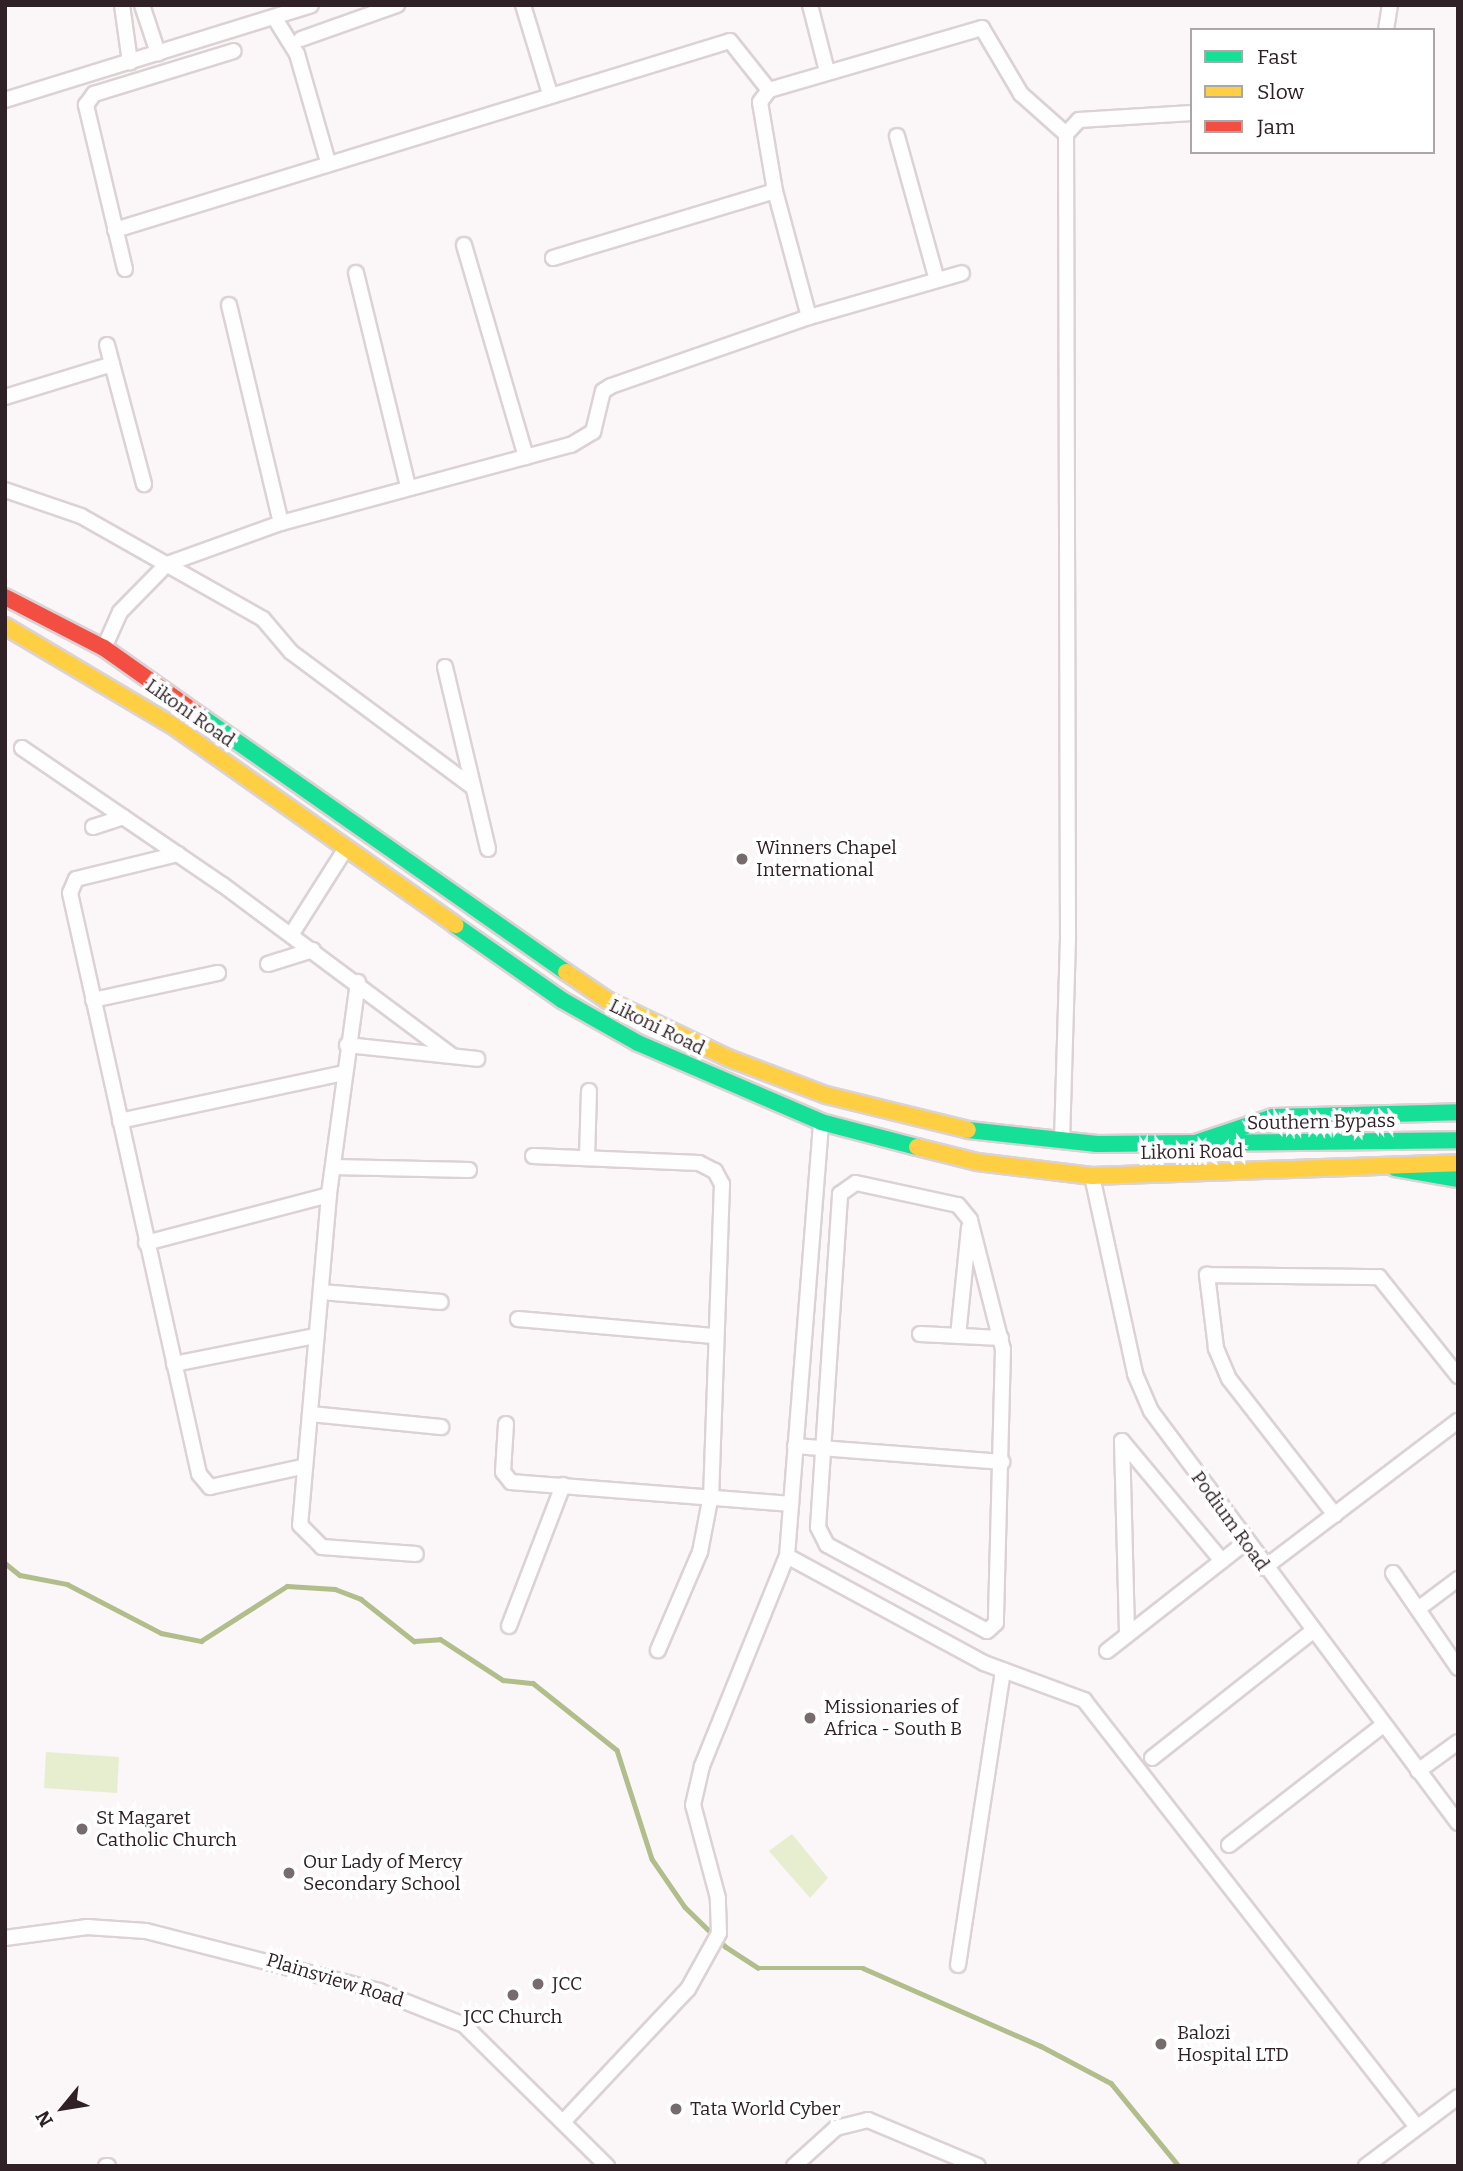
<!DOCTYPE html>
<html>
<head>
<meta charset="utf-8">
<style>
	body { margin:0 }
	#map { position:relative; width:1463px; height:2171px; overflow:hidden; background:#fbf6f7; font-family:Bitter,serif }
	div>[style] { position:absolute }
	.green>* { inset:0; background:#e7eed0 }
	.stream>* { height:4.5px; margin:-2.25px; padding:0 2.25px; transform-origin:2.25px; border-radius:2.25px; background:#b1bd8a }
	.roads { filter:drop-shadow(2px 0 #dbd2d4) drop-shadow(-2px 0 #dbd2d4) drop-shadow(0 2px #dbd2d4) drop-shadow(0 -2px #dbd2d4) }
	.street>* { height:14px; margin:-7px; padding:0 7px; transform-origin:7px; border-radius:7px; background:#fefefe }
	.fast>* { height:16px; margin:-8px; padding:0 8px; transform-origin:8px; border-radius:8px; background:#16e098 }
	.slow>* { height:16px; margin:-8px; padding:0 8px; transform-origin:8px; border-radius:8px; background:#ffcf43 }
	.jam>* { height:16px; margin:-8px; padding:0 8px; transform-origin:8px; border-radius:8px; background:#f24e42 }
	.dots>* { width:19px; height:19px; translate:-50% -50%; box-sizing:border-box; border:4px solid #fff; border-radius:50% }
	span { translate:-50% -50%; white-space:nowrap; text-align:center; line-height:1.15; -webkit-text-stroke:7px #fff; paint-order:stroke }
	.street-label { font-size:19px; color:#2f2125 }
	.poi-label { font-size:19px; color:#2f2125 }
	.left { translate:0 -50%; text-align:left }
	.frame { position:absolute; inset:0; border:7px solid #2f2125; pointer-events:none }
	.legend { position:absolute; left:1190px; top:28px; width:245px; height:126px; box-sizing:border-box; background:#fff; border:2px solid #aca6a8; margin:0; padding:9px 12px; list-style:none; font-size:21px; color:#2f2125 }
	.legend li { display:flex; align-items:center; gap:14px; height:35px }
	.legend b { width:35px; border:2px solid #aca6a8 }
	.north { position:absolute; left:28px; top:2073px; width:70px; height:70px; -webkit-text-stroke:5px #fff; paint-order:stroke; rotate:240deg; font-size:19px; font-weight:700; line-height:28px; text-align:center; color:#2f2125 }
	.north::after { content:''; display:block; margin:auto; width:24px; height:32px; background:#2f2125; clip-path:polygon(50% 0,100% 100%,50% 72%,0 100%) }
</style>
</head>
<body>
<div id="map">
	<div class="green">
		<i style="clip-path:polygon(46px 1752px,119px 1757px,117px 1793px,44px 1788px)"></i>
		<i style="clip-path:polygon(792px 1834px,828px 1878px,810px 1898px,769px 1851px)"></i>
	</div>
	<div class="stream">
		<i style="left:5px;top:1563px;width:19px;rotate:39deg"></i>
		<i style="left:20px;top:1575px;width:48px;rotate:10.8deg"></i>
		<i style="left:67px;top:1584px;width:106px;rotate:27.5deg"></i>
		<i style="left:161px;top:1633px;width:41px;rotate:11.3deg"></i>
		<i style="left:201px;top:1641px;width:102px;rotate:-32.6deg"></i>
		<i style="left:287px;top:1586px;width:48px;rotate:3.6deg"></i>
		<i style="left:335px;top:1589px;width:28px;rotate:21deg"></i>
		<i style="left:361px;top:1599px;width:68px;rotate:38.4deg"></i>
		<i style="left:414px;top:1641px;width:26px;rotate:-4deg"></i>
		<i style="left:440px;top:1639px;width:75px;rotate:33.1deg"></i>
		<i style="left:503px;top:1680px;width:30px;rotate:6deg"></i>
		<i style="left:533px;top:1683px;width:107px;rotate:38.6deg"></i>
		<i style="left:617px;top:1750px;width:114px;rotate:72.2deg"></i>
		<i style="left:652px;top:1859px;width:58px;rotate:55.5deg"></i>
		<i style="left:685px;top:1907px;width:57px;rotate:44.3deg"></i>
		<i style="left:726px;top:1947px;width:38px;rotate:33deg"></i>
		<i style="left:758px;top:1968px;width:105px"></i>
		<i style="left:863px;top:1968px;width:194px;rotate:23.7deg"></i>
		<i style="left:1041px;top:2046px;width:79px;rotate:27.9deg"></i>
		<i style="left:1111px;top:2083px;width:107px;rotate:50.7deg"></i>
	</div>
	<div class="roads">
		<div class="street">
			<i style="left:122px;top:5px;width:58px;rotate:82deg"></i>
			<i style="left:142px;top:5px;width:51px;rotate:71.6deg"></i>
			<i style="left:523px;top:5px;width:93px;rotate:73.1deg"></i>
			<i style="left:810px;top:5px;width:68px;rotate:75.6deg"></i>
			<i style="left:274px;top:17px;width:44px;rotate:58.1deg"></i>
			<i style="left:297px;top:54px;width:112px;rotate:74deg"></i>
			<i style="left:1386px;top:30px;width:25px;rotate:-81deg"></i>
			<i style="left:301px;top:39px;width:102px;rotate:-19.5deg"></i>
			<i style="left:5px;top:100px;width:320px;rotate:-17.2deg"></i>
			<i style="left:897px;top:136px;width:149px;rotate:74.5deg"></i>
			<i style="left:115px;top:230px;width:643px;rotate:-17.08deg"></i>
			<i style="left:730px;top:41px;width:63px;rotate:51.5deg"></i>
			<i style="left:464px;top:245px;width:221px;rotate:73.7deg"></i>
			<i style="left:553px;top:258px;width:232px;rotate:-16.8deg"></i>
			<i style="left:125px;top:269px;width:169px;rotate:-103.4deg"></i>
			<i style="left:86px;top:105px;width:14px;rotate:-54deg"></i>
			<i style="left:94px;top:94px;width:146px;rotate:-17.1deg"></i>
			<i style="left:356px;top:273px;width:219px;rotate:76.3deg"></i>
			<i style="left:229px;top:305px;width:224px;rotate:76.6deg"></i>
			<i style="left:809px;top:317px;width:131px;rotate:-105.1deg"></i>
			<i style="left:775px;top:191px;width:90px;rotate:-99.6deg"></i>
			<i style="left:760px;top:102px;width:15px;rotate:-53deg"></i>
			<i style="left:769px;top:90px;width:222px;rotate:-16.2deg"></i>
			<i style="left:982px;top:28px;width:77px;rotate:59.4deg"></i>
			<i style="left:1021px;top:94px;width:60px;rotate:41.6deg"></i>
			<i style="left:107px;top:345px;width:144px;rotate:75.1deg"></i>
			<i style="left:5px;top:397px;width:112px;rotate:-17.1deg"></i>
			<i style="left:5px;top:490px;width:80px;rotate:18.9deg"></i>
			<i style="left:81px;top:516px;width:209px;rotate:29.5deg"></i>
			<i style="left:263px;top:619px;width:43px;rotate:49.7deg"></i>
			<i style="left:291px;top:652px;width:227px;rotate:36.6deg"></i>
			<i style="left:104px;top:648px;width:39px;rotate:-66deg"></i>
			<i style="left:120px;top:612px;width:67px;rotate:-45.6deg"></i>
			<i style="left:167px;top:564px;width:121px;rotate:-19.8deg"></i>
			<i style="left:281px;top:523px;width:300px;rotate:-15.1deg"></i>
			<i style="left:571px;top:445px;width:26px;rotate:-31deg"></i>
			<i style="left:593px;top:432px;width:42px;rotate:-76.3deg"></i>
			<i style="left:603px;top:391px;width:9px;rotate:-32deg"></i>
			<i style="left:611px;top:386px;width:210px;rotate:-19.2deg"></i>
			<i style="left:809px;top:317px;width:159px;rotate:-16deg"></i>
			<i style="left:445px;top:667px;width:187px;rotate:76.7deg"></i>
			<i style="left:22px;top:748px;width:243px;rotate:34.3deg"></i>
			<i style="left:223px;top:885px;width:286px;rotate:36.7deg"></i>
			<i style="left:93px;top:827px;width:32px;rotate:-18deg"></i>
			<i style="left:178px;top:854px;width:105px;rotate:166.2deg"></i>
			<i style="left:76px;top:879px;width:15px;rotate:113deg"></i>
			<i style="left:70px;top:893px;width:595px;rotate:77.48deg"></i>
			<i style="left:199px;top:1474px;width:17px;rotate:50deg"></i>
			<i style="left:210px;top:1487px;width:94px;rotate:-12.3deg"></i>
			<i style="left:291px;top:935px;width:103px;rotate:-57.7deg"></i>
			<i style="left:268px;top:964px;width:47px;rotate:-17.3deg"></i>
			<i style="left:358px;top:982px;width:215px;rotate:97.8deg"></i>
			<i style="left:329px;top:1195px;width:331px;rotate:95deg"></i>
			<i style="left:300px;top:1525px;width:31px;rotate:45deg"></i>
			<i style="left:322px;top:1547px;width:94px;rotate:4.3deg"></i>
			<i style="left:93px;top:1000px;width:128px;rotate:-12.2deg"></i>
			<i style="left:347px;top:1045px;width:131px;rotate:6.1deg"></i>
			<i style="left:120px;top:1121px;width:228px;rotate:-12.1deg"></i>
			<i style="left:1062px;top:1141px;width:205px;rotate:-88.3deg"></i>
			<i style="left:1068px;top:936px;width:802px;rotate:-90.14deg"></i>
			<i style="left:1066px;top:134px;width:19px;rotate:-47deg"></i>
			<i style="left:1079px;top:120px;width:113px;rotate:-3.5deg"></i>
			<i style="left:533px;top:1156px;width:166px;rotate:2.4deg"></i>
			<i style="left:699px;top:1163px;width:18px;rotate:27deg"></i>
			<i style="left:715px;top:1171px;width:15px;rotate:62deg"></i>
			<i style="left:722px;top:1184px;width:311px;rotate:92deg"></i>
			<i style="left:711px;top:1495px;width:58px;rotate:100.9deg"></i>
			<i style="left:700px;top:1552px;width:107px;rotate:113.2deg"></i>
			<i style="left:587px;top:1158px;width:67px;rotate:-88.3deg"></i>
			<i style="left:333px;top:1167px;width:136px;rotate:1.3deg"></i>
			<i style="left:1092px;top:1176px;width:203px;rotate:77.7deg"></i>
			<i style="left:1135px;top:1374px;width:40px;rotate:66.6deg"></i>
			<i style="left:1151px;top:1411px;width:514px;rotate:53.31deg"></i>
			<i style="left:856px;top:1183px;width:104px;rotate:12.2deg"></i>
			<i style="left:958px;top:1205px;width:19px;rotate:51deg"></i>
			<i style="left:970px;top:1220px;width:133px;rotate:75.7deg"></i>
			<i style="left:1003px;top:1349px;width:274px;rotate:91.5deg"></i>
			<i style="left:996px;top:1623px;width:12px;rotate:138deg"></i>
			<i style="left:987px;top:1631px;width:182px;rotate:-151.7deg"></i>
			<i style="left:827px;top:1545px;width:20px;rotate:-117deg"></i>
			<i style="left:818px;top:1527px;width:334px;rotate:-86.2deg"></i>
			<i style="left:840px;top:1194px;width:19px;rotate:-35deg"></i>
			<i style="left:146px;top:1243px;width:189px;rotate:-14.7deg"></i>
			<i style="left:322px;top:1292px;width:119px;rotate:4.8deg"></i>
			<i style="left:518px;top:1319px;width:196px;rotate:5deg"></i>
			<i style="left:920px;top:1334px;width:81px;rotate:2.8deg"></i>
			<i style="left:958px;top:1336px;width:109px;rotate:-84.2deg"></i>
			<i style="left:174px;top:1364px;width:145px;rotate:-11.2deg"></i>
			<i style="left:310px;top:1414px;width:132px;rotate:5.7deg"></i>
			<i style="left:506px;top:1424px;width:48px;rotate:93.6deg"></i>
			<i style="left:503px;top:1472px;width:13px;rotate:51deg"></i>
			<i style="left:511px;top:1482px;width:281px;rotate:4.5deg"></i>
			<i style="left:1122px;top:1441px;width:194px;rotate:88.5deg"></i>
			<i style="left:1122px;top:1441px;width:156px;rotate:50.2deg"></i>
			<i style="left:795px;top:1446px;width:208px;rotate:4.4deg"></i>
			<i style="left:1335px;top:1515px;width:172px;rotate:-127.9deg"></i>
			<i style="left:1229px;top:1379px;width:34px;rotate:-113deg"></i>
			<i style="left:1216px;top:1348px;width:74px;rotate:-97deg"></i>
			<i style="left:1207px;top:1275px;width:172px;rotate:0.7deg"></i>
			<i style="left:1379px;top:1277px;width:127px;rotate:51.4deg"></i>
			<i style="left:787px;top:1556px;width:224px;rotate:28.5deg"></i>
			<i style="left:984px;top:1663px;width:107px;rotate:20.3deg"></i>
			<i style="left:1084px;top:1700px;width:541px;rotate:52.05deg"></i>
			<i style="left:1264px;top:1568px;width:243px;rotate:-37.2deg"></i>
			<i style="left:1393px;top:1573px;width:115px;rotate:55.6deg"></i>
			<i style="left:1418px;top:1609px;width:50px;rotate:-36.9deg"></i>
			<i style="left:509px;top:1626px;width:151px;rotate:-69deg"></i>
			<i style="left:1107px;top:1651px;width:177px;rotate:-38.1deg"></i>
			<i style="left:1152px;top:1758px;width:205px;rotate:-38.3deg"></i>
			<i style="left:1418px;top:1771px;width:49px;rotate:-35.9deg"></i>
			<i style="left:1229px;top:1845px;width:195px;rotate:-37.9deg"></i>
			<i style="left:5px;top:1938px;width:83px;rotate:-7.6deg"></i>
			<i style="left:87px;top:1927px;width:59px;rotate:3.9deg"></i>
			<i style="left:146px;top:1931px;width:241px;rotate:14.4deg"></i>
			<i style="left:379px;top:1991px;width:92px;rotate:21.8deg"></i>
			<i style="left:464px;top:2025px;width:201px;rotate:44.6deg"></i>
			<i style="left:958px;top:1965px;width:298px;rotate:-81.3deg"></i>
			<i style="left:563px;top:2122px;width:183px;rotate:-46.8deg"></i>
			<i style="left:688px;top:1989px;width:64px;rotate:-61deg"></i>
			<i style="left:719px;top:1933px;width:35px;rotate:-92deg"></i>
			<i style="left:718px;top:1898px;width:96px;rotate:-105deg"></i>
			<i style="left:693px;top:1805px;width:40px;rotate:-77deg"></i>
			<i style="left:702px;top:1766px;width:227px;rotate:-68deg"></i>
			<i style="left:787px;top:1556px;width:435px;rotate:-85.5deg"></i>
			<i style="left:106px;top:2166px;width:2px"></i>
			<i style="left:794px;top:2166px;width:57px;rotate:-42.1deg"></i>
			<i style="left:836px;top:2128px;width:33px;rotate:-14deg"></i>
			<i style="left:868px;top:2120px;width:119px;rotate:22.7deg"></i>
			<i style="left:1366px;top:2166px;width:115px;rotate:-36.9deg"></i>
		</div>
		<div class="fast">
			<i style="left:199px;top:715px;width:448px;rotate:35deg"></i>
			<i style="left:455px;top:925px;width:131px;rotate:35deg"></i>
			<i style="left:562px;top:1000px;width:87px;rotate:29.5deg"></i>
			<i style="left:638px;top:1043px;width:199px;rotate:23.3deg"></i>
			<i style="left:821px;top:1122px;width:99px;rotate:14.6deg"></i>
			<i style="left:968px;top:1130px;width:130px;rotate:6.2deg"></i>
			<i style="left:1097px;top:1144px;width:361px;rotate:-0.6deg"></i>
			<i style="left:1186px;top:1146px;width:92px;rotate:-18.4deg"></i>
			<i style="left:1273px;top:1117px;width:185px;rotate:-1.5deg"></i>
			<i style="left:1395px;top:1168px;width:64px;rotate:9.9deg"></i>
		</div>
		<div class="slow">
			<i style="left:5px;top:626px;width:194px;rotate:30.7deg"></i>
			<i style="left:172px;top:725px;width:347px;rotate:35.2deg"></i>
			<i style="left:566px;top:972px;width:50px;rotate:34.3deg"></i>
			<i style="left:607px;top:1000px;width:134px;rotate:25.6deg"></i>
			<i style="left:728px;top:1058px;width:105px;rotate:20.7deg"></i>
			<i style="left:826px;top:1095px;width:146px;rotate:13.8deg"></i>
			<i style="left:917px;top:1147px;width:62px;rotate:14deg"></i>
			<i style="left:977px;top:1162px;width:116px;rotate:6.9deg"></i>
			<i style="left:1092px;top:1176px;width:366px;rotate:-2deg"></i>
		</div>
		<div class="jam">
			<i style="left:5px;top:597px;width:111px;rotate:27.3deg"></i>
			<i style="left:104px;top:648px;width:116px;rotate:35.2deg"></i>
		</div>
	</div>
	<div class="dots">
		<i style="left:742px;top:859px;background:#766c6e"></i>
		<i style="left:810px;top:1718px;background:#766c6e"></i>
		<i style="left:82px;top:1829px;background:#766c6e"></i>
		<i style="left:289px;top:1873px;background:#766c6e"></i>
		<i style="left:538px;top:1984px;background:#766c6e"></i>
		<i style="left:513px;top:1995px;background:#766c6e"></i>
		<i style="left:1161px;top:2044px;background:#766c6e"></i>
		<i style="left:676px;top:2109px;background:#766c6e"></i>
	</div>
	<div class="street-label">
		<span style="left:190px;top:713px;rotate:35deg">Likoni Road</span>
		<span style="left:657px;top:1027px;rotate:26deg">Likoni Road</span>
		<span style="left:1321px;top:1122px;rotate:-1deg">Southern Bypass</span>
		<span style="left:1192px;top:1152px;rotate:-1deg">Likoni Road</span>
		<span style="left:1230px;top:1521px;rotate:54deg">Podium Road</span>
		<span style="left:335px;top:1980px;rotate:17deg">Plainsview Road</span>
	</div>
	<div class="poi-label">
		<span class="left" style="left:756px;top:859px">Winners Chapel<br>International</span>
		<span class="left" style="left:824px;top:1718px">Missionaries of<br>Africa - South B</span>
		<span class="left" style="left:96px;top:1829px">St Magaret<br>Catholic Church</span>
		<span class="left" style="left:303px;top:1873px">Our Lady of Mercy<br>Secondary School</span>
		<span class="left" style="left:552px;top:1984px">JCC</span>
		<span style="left:513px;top:2017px">JCC Church</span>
		<span class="left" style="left:1177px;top:2044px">Balozi<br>Hospital LTD</span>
		<span class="left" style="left:690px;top:2109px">Tata World Cyber</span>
	</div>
	<div class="frame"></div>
	<ul class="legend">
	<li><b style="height:9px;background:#16e098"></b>Fast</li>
	<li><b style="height:9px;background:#ffcf43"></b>Slow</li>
	<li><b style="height:9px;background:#f24e42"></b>Jam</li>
	</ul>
	<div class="north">N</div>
</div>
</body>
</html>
